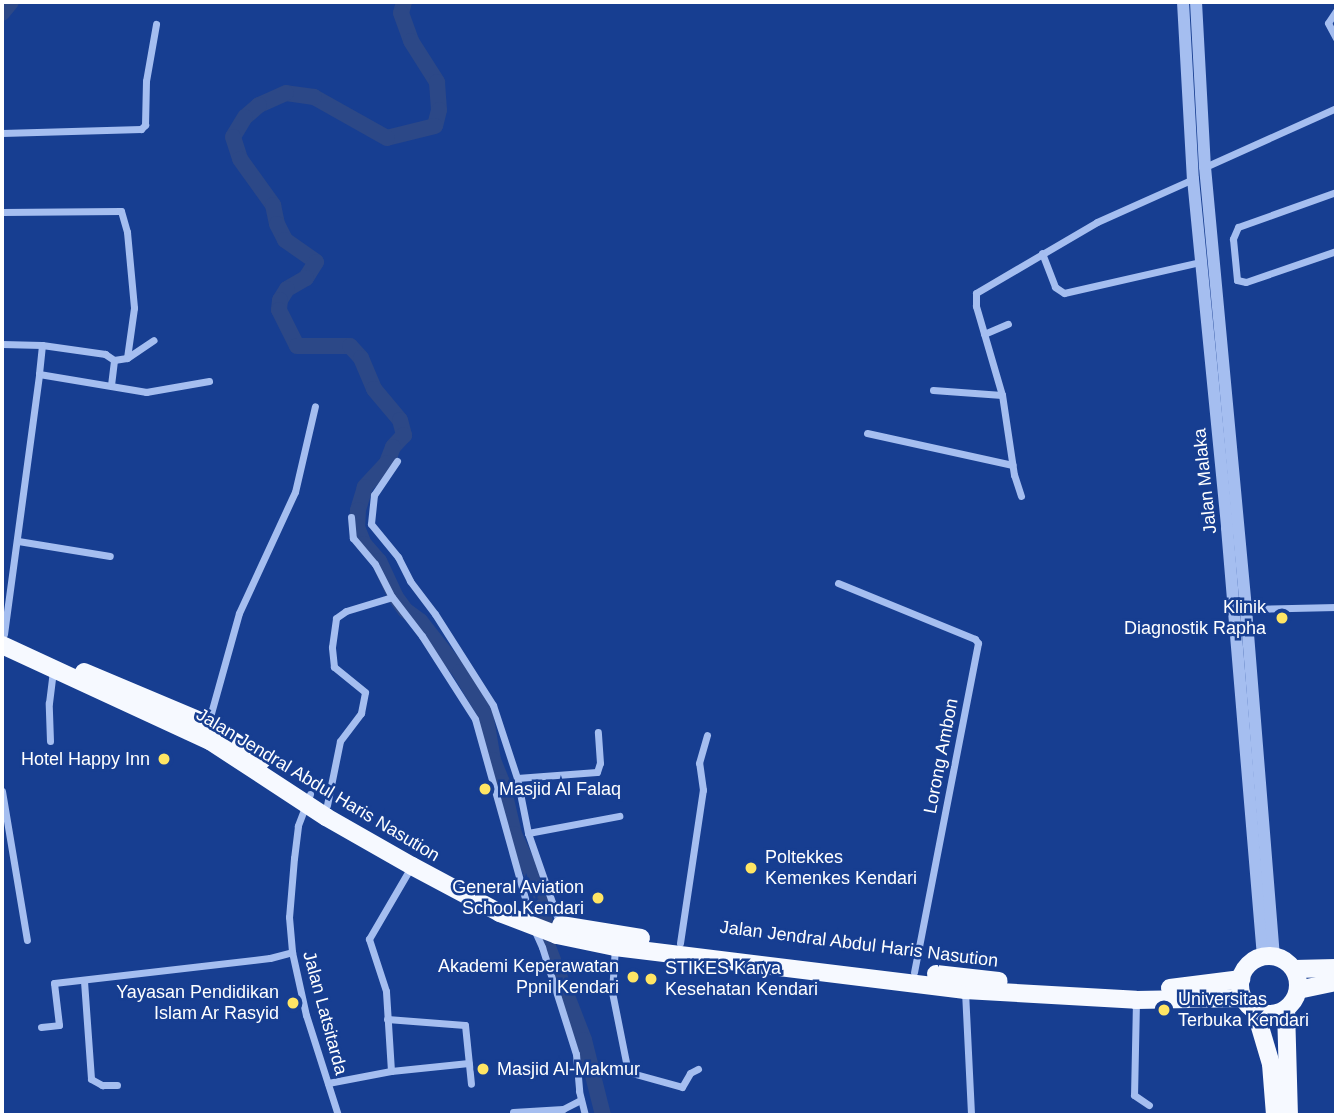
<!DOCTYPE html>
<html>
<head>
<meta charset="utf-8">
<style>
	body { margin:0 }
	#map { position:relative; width:1338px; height:1117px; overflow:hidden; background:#173e91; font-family:Helvetica,sans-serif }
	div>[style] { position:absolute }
	.river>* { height:16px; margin:-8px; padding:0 8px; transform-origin:8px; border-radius:8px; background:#2c4887 }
	.minor>* { height:7px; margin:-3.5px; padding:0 3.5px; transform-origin:3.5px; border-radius:3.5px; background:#a5bef0 }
	.tertiary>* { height:12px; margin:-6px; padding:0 6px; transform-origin:6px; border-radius:6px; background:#a5bef0 }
	.trunk>* { height:18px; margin:-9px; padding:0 9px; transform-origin:9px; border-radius:9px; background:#f6f9ff }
	.trunk>.ring { margin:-9px; padding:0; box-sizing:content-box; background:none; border:18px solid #f6f9ff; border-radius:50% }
	.dots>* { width:19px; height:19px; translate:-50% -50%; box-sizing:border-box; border:4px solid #173e91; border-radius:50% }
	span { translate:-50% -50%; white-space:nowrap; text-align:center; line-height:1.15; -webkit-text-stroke:5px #173e91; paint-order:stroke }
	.street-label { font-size:18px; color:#fff }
	.poi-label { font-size:18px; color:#fff }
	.right { translate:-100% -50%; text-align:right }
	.left { translate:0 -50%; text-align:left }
	.frame { position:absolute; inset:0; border:4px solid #fff; pointer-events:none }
</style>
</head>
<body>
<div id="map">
	<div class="river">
		<i style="left:404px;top:2px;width:11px;rotate:105deg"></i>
		<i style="left:401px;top:13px;width:30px;rotate:70deg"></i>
		<i style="left:411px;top:41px;width:49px;rotate:57.6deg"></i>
		<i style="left:437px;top:82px;width:28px;rotate:86deg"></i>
		<i style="left:439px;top:110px;width:16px;rotate:104deg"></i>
		<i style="left:435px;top:126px;width:49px;rotate:166deg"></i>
		<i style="left:387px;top:138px;width:84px;rotate:-150.7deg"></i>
		<i style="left:314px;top:97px;width:28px;rotate:-172deg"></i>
		<i style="left:286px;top:93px;width:30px;rotate:156deg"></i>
		<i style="left:259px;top:105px;width:18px;rotate:139deg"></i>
		<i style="left:245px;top:117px;width:23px;rotate:121deg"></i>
		<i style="left:233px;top:137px;width:23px;rotate:72deg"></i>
		<i style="left:240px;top:159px;width:57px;rotate:54.3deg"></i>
		<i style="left:273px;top:205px;width:19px;rotate:78deg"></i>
		<i style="left:277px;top:224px;width:18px;rotate:63deg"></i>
		<i style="left:285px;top:240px;width:38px;rotate:35deg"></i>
		<i style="left:316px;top:262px;width:19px;rotate:122deg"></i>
		<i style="left:306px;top:278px;width:22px;rotate:150deg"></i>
		<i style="left:287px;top:289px;width:13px;rotate:122deg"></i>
		<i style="left:280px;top:300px;width:10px;rotate:96deg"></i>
		<i style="left:279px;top:310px;width:40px;rotate:63.4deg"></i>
		<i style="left:297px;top:346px;width:53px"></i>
		<i style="left:350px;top:346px;width:16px;rotate:47deg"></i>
		<i style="left:361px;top:358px;width:34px;rotate:67deg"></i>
		<i style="left:374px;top:389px;width:40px;rotate:50deg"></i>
		<i style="left:400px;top:420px;width:16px;rotate:75deg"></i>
		<i style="left:404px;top:435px;width:16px;rotate:133deg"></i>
		<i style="left:393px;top:447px;width:17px;rotate:111deg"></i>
		<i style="left:387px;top:463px;width:33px;rotate:133deg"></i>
		<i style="left:365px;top:487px;width:24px;rotate:107deg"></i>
		<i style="left:358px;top:510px;width:17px;rotate:93deg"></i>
		<i style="left:357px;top:527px;width:18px;rotate:68deg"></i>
		<i style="left:364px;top:544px;width:23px;rotate:49deg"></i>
		<i style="left:379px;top:561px;width:38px;rotate:65deg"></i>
		<i style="left:395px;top:596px;width:17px;rotate:54deg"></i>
		<i style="left:405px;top:610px;width:19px;rotate:36deg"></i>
		<i style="left:420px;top:621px;width:65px;rotate:51.9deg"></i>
		<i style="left:460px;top:672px;width:48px;rotate:58.6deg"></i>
		<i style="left:485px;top:713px;width:48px;rotate:80.3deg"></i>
		<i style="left:493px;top:760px;width:24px;rotate:68deg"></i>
		<i style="left:502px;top:782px;width:53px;rotate:77deg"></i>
		<i style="left:514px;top:834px;width:66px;rotate:65.8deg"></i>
		<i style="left:541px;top:894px;width:53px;rotate:82.5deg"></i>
		<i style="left:548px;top:947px;width:100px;rotate:68.8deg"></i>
		<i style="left:584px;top:1040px;width:77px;rotate:75.8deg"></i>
		<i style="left:2px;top:13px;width:14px;rotate:-51deg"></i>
	</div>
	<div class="minor">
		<i style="left:1336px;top:11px;width:14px;rotate:124deg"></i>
		<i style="left:1328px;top:23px;width:17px;rotate:62deg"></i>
		<i style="left:2px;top:133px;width:139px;rotate:-1.6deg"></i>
		<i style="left:141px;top:129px;width:6px;rotate:-45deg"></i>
		<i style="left:145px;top:125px;width:44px;rotate:-88.7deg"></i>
		<i style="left:146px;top:81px;width:58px;rotate:-80deg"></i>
		<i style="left:1205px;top:167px;width:144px;rotate:-24.2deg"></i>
		<i style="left:1336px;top:192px;width:104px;rotate:160.3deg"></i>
		<i style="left:1238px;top:227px;width:13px;rotate:113deg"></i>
		<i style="left:1233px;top:239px;width:41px;rotate:84.4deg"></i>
		<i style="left:1237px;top:280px;width:9px;rotate:13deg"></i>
		<i style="left:1246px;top:282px;width:95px;rotate:-19deg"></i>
		<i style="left:2px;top:212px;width:119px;rotate:-0.5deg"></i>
		<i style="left:121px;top:211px;width:22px;rotate:74deg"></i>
		<i style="left:127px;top:232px;width:76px;rotate:84.7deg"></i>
		<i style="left:134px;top:308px;width:50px;rotate:98deg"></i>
		<i style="left:1042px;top:253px;width:36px;rotate:69deg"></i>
		<i style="left:1055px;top:287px;width:11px;rotate:34deg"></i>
		<i style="left:1064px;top:293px;width:139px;rotate:-12.8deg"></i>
		<i style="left:984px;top:334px;width:26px;rotate:-23deg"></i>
		<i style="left:2px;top:344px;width:40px;rotate:1.4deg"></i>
		<i style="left:42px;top:345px;width:29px;rotate:96deg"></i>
		<i style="left:42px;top:345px;width:64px;rotate:8.1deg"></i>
		<i style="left:105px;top:354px;width:11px;rotate:34deg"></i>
		<i style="left:111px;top:385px;width:25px;rotate:-83deg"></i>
		<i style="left:114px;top:360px;width:13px;rotate:-9deg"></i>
		<i style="left:127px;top:358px;width:32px;rotate:-34deg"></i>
		<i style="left:933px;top:390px;width:69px;rotate:4.1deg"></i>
		<i style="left:867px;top:433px;width:149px;rotate:12.4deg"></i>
		<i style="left:397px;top:461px;width:41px;rotate:124.1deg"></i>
		<i style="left:374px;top:495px;width:29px;rotate:96deg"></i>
		<i style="left:371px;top:524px;width:43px;rotate:50.7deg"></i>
		<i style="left:398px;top:557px;width:27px;rotate:63deg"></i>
		<i style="left:410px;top:581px;width:41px;rotate:52.9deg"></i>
		<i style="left:435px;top:614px;width:108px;rotate:57.5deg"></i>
		<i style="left:493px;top:705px;width:77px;rotate:71.8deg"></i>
		<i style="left:517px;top:778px;width:56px;rotate:78.7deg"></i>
		<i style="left:1021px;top:496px;width:22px;rotate:-108deg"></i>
		<i style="left:1014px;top:475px;width:81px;rotate:-98.5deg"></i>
		<i style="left:1002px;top:395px;width:93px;rotate:-106.3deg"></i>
		<i style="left:976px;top:306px;width:13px;rotate:-90deg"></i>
		<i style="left:976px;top:293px;width:140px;rotate:-30.4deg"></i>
		<i style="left:1097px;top:222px;width:105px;rotate:-24.1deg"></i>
		<i style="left:351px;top:517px;width:21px;rotate:85deg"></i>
		<i style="left:353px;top:538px;width:34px;rotate:50deg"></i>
		<i style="left:375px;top:564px;width:37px;rotate:63deg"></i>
		<i style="left:392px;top:597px;width:49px;rotate:52.4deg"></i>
		<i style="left:422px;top:636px;width:98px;rotate:57.4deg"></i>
		<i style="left:475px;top:719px;width:205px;rotate:74.4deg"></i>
		<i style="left:18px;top:541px;width:93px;rotate:9.3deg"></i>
		<i style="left:838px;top:583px;width:148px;rotate:22.2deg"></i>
		<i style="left:975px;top:639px;width:5px;rotate:53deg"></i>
		<i style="left:978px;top:643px;width:335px;rotate:101deg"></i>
		<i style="left:1246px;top:609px;width:90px;rotate:-1.3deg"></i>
		<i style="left:4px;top:634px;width:262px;rotate:-82.3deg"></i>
		<i style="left:39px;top:374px;width:109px;rotate:9.5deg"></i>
		<i style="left:146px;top:392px;width:64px;rotate:-9.9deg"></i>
		<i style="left:208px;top:724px;width:115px;rotate:-74.4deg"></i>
		<i style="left:239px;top:613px;width:133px;rotate:-65.2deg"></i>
		<i style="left:295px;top:492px;width:88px;rotate:-76.9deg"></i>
		<i style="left:50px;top:741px;width:38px;rotate:-92deg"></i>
		<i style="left:49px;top:703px;width:34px;rotate:-83deg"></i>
		<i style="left:517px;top:778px;width:80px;rotate:-4.3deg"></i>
		<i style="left:597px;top:772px;width:9px;rotate:-72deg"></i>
		<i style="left:600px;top:763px;width:31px;rotate:-94deg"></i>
		<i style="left:2px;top:791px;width:151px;rotate:80.5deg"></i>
		<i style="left:310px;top:794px;width:34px;rotate:111deg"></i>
		<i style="left:298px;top:826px;width:32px;rotate:97deg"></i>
		<i style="left:294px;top:858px;width:59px;rotate:94.8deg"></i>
		<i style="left:289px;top:917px;width:35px;rotate:85deg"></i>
		<i style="left:292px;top:952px;width:65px;rotate:77.5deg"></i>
		<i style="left:306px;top:1015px;width:105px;rotate:72.3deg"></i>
		<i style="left:327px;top:805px;width:65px;rotate:-78.5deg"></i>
		<i style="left:340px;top:741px;width:35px;rotate:-53deg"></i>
		<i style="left:361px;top:713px;width:21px;rotate:-79deg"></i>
		<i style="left:365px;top:692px;width:40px;rotate:-141deg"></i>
		<i style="left:334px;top:667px;width:20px;rotate:-96deg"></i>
		<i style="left:332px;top:647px;width:29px;rotate:-82deg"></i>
		<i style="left:336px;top:618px;width:12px;rotate:-35deg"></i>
		<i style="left:346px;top:611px;width:48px;rotate:-16.9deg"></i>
		<i style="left:560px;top:925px;width:97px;rotate:-109.2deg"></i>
		<i style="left:528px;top:833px;width:93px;rotate:-10.6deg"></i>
		<i style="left:534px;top:929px;width:20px;rotate:66deg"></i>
		<i style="left:542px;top:947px;width:112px;rotate:72.4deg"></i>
		<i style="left:576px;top:1054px;width:37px;rotate:85deg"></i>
		<i style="left:579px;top:1091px;width:25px;rotate:76deg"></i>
		<i style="left:680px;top:943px;width:155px;rotate:-81.5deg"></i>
		<i style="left:703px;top:790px;width:27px;rotate:-98deg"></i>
		<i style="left:699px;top:763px;width:29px;rotate:-74deg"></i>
		<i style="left:615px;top:947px;width:45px;rotate:93.8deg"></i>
		<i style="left:612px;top:992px;width:82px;rotate:78.7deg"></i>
		<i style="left:628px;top:1072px;width:56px;rotate:15.5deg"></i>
		<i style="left:682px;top:1087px;width:16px;rotate:-60deg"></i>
		<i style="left:690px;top:1073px;width:9px;rotate:-27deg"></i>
		<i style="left:84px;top:981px;width:98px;rotate:85.9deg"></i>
		<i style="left:91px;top:1079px;width:13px;rotate:29deg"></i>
		<i style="left:102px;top:1085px;width:15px"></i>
		<i style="left:965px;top:991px;width:124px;rotate:87.2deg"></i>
		<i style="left:1136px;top:1001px;width:94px;rotate:91.2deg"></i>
		<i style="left:1134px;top:1095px;width:18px;rotate:34deg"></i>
		<i style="left:387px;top:1019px;width:78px;rotate:4.4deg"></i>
		<i style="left:465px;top:1025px;width:59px;rotate:84.2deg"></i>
		<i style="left:41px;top:1027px;width:18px;rotate:-6deg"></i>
		<i style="left:59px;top:1025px;width:42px;rotate:-96.8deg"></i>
		<i style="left:54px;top:983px;width:217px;rotate:-6.6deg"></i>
		<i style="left:270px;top:958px;width:23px;rotate:-15deg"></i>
		<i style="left:391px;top:1071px;width:78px;rotate:-5.9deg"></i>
		<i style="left:328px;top:1083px;width:64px;rotate:-10.8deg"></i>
		<i style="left:391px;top:1071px;width:80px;rotate:-93.6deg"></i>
		<i style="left:386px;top:991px;width:55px;rotate:-108.1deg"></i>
		<i style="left:369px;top:939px;width:83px;rotate:-59.7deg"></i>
		<i style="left:513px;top:1112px;width:50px;rotate:-3.4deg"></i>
		<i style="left:563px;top:1109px;width:20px;rotate:-27deg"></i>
	</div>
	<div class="tertiary">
		<i style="left:1183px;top:2px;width:177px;rotate:86.8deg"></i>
		<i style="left:1193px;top:179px;width:351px;rotate:84.4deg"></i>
		<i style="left:1227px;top:528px;width:430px;rotate:85.2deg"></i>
		<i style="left:1196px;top:2px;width:165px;rotate:86.9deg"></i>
		<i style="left:1205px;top:167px;width:444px;rotate:84.7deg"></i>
		<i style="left:1246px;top:609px;width:348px;rotate:85.4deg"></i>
	</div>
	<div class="trunk">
		<i style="left:2px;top:645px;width:229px;rotate:24.8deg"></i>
		<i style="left:210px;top:741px;width:139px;rotate:33.2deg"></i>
		<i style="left:326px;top:817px;width:99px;rotate:29.7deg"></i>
		<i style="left:412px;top:866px;width:100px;rotate:28.1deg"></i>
		<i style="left:500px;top:913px;width:61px;rotate:21.1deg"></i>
		<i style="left:557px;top:935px;width:59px;rotate:11.7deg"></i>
		<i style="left:615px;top:947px;width:353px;rotate:7deg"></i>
		<i style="left:965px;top:990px;width:171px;rotate:3.3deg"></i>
		<i style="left:1136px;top:1000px;width:107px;rotate:-1.1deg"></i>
		<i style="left:84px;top:672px;width:134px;rotate:22.8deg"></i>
		<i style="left:208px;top:724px;width:65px;rotate:33.7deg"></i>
		<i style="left:561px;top:925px;width:81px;rotate:9.2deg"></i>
		<i class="ring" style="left:1240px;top:956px;width:40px;height:40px"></i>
		<i style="left:1294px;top:969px;width:42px;rotate:-1.4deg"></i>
		<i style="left:936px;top:974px;width:63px;rotate:6.3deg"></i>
		<i style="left:1170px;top:988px;width:72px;rotate:-7.2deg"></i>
		<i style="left:1298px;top:990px;width:39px;rotate:-12deg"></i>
		<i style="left:1286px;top:1009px;width:106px;rotate:88.4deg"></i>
		<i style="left:1255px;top:1010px;width:56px;rotate:73.5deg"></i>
		<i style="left:1271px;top:1064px;width:51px;rotate:85.5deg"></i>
	</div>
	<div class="dots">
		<i style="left:1282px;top:618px;background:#ffe564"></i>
		<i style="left:164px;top:759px;background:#ffe564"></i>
		<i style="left:485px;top:789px;background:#ffe564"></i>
		<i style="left:751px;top:868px;background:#ffe564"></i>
		<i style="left:598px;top:898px;background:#ffe564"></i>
		<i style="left:633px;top:977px;background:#ffe564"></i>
		<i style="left:651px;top:979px;background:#ffe564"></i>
		<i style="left:293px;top:1003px;background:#ffe564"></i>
		<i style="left:1164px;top:1010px;background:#ffe564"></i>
		<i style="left:483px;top:1069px;background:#ffe564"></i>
	</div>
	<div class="street-label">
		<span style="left:1205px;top:481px;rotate:-96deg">Jalan Malaka</span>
		<span style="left:941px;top:756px;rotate:-79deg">Lorong Ambon</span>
		<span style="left:318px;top:785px;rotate:31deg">Jalan Jendral Abdul Haris Nasution</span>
		<span style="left:859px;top:944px;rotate:7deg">Jalan Jendral Abdul Haris Nasution</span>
		<span style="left:325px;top:1013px;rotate:75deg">Jalan Latsitarda</span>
	</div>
	<div class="poi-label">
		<span class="right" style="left:1266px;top:618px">Klinik<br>Diagnostik Rapha</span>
		<span class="right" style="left:150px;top:759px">Hotel Happy Inn</span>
		<span class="left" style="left:499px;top:789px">Masjid Al Falaq</span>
		<span class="left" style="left:765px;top:868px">Poltekkes<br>Kemenkes Kendari</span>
		<span class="right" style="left:584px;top:898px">General Aviation<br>School Kendari</span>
		<span class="right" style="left:619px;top:977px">Akademi Keperawatan<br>Ppni Kendari</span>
		<span class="left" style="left:665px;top:979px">STIKES Karya<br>Kesehatan Kendari</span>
		<span class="right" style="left:279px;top:1003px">Yayasan Pendidikan<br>Islam Ar Rasyid</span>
		<span class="left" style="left:1178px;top:1010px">Universitas<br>Terbuka Kendari</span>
		<span class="left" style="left:497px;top:1069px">Masjid Al-Makmur</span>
	</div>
	<div class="frame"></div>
</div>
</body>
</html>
